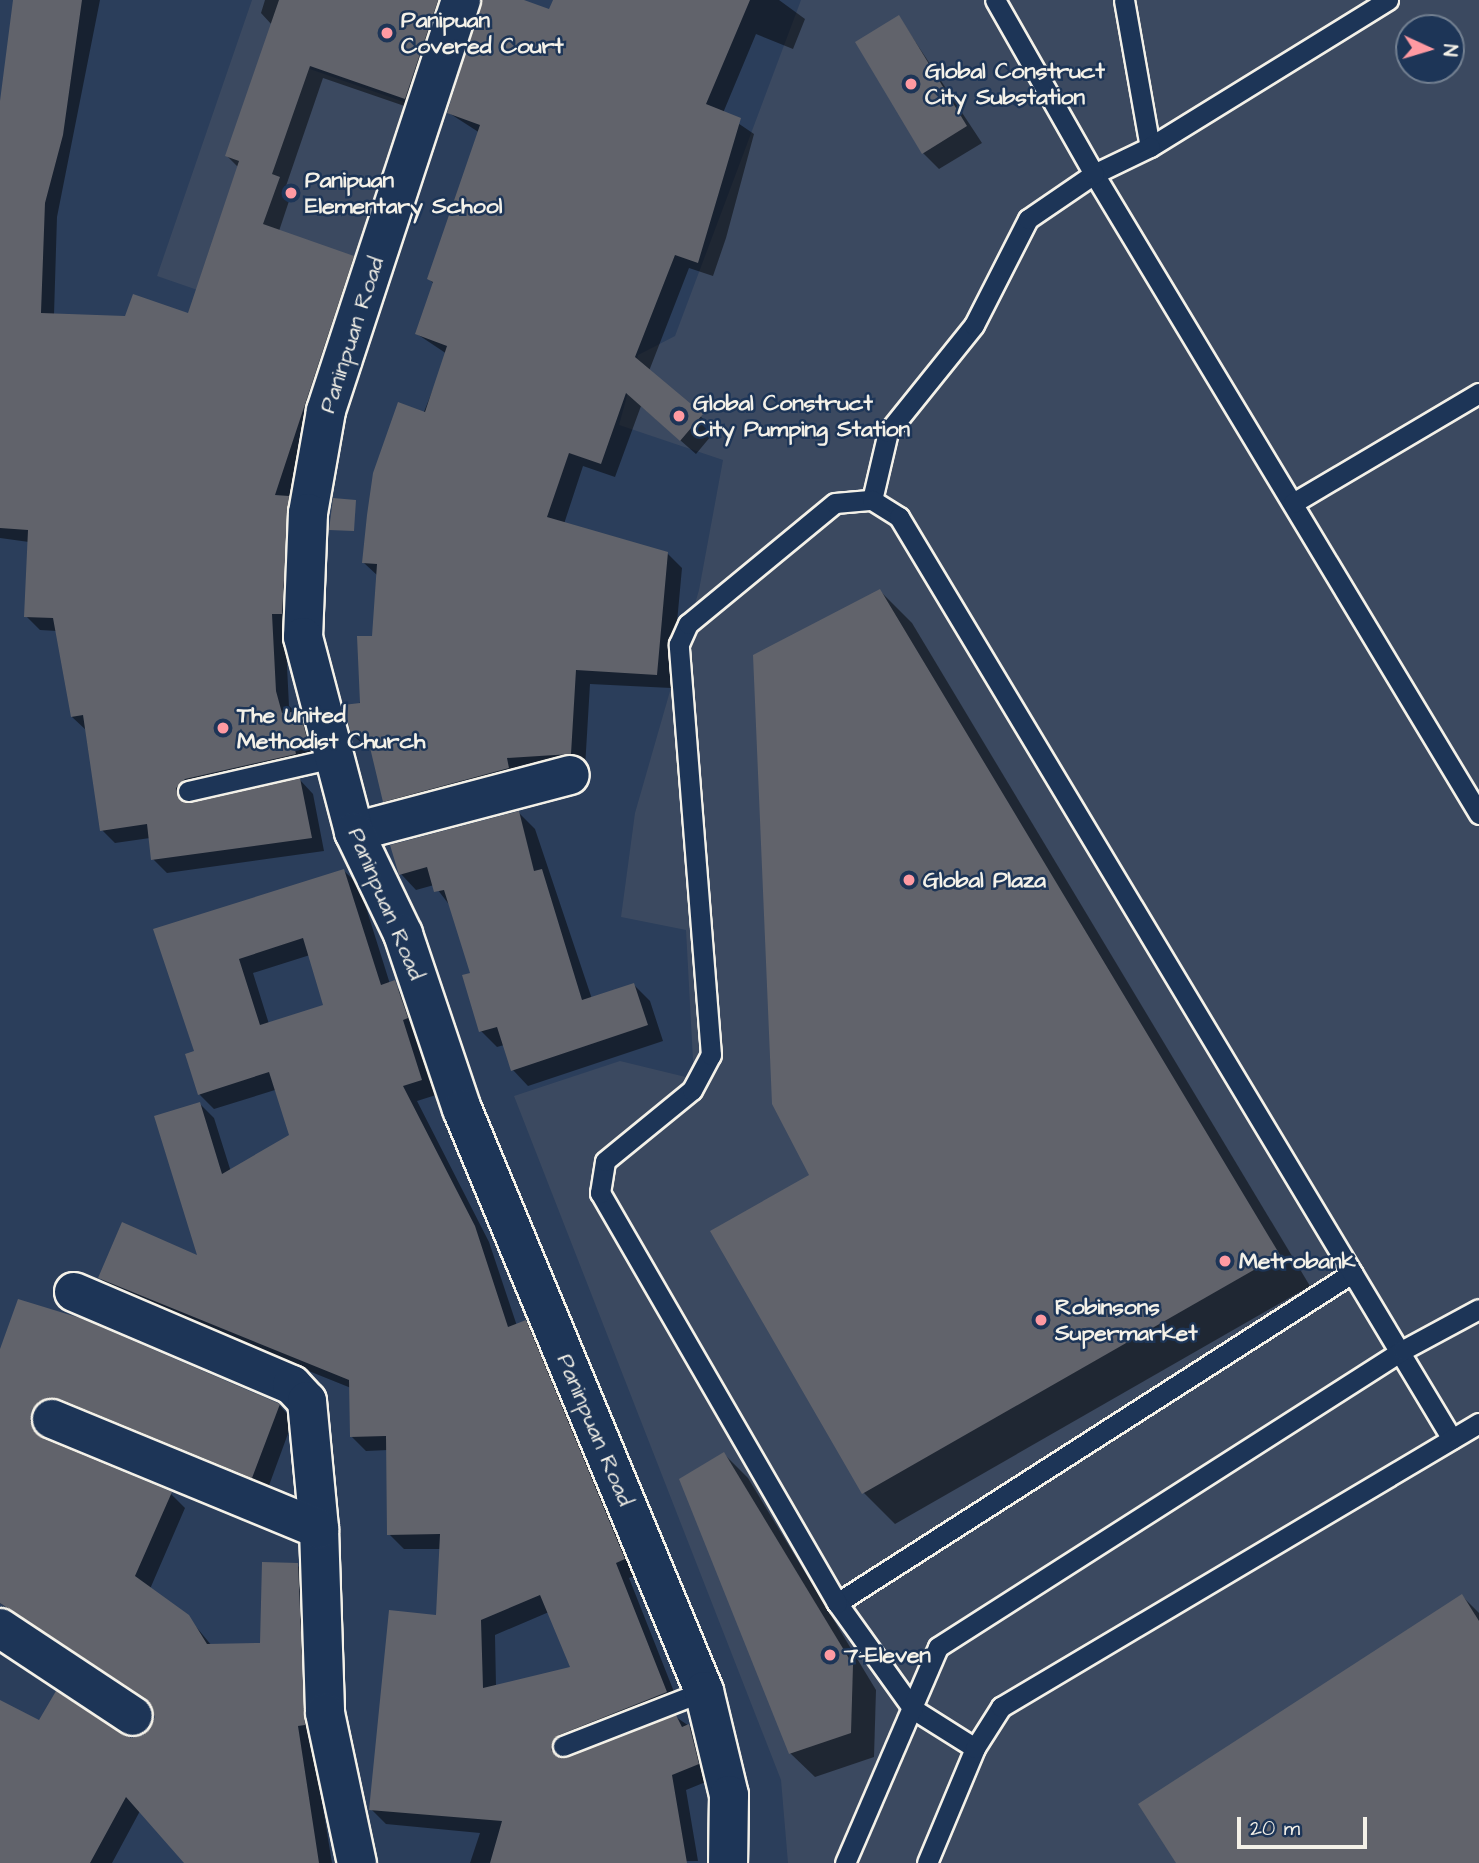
<!DOCTYPE html>
<html>
<head>
<meta charset="utf-8">
<style>
	body { margin:0 }
	#map { position:relative; width:1479px; height:1863px; overflow:hidden; background:#2b3e5b; font-family:"Architects Daughter",sans-serif }
	div>[style] { position:absolute }
	.built>* { inset:0; background:#3b4960 }
	.shadow>* { inset:0; background:#0007 }
	.building>* { inset:0; background:#61636b }
	.roads { filter:drop-shadow(2px 0 #f4f1e8) drop-shadow(-2px 0 #f4f1e8) drop-shadow(0 2px #f4f1e8) drop-shadow(0 -2px #f4f1e8) }
	.lane>* { height:19px; margin:-9.5px; padding:0 9.5px; transform-origin:9.5px; border-radius:9.5px; background:#1d3557 }
	.street>* { height:38px; margin:-19px; padding:0 19px; transform-origin:19px; border-radius:19px; background:#1d3557 }
	.secondary>* { height:38px; margin:-19px; padding:0 19px; transform-origin:19px; border-radius:19px; background:#1d3557 }
	.dots>* { width:19px; height:19px; translate:-50% -50%; box-sizing:border-box; border:4px solid #1d3557; border-radius:50% }
	span { translate:-50% -50%; white-space:nowrap; text-align:center; line-height:1.15; -webkit-text-stroke:5px #1d3557; paint-order:stroke }
	.poi-label { font-size:23px; color:#f4f1e8; font-weight:700 }
	.left { translate:0 -50%; text-align:left }
	.street-label { font-size:23px; color:#f4f1e8 }
	.north { position:absolute; left:1395px; top:14px; width:70px; height:70px; box-sizing:border-box; background:#1d3557; border:2px solid #738091; border-radius:50%; rotate:94deg; font-size:19px; font-weight:700; line-height:28px; text-align:center; color:#f4f1e8 }
	.north::after { content:''; display:block; margin:auto; width:24px; height:32px; background:#ff9aa2; clip-path:polygon(50% 0,100% 100%,50% 72%,0 100%) }
	.scale { position:absolute; left:1237px; top:1817px; width:130px; height:32px; box-sizing:border-box; border:4px solid #f4f1e8; border-top:0; padding-left:9px; font-size:21px; line-height:24px; white-space:nowrap; color:#f4f1e8; -webkit-text-stroke:5px #1d3557; paint-order:stroke }
</style>
</head>
<body>
<div id="map">
	<div class="built">
		<i style="clip-path:polygon(252px 0,333px 0,310px 69px,424px 109px,345px 341px,157px 276px)"></i>
		<i style="clip-path:polygon(evenodd,801px 0,1479px 0,1479px 1863px,788px 1863px,781px 1780px,514px 1096px,620px 1061px,694px 1079px,686px 930px,621px 917px,635px 813px,699px 590px,723px 460px,619px 425px,638px 355px,675px 336px,801px 0,1409px 28px,1451px 28px,1451px 70px,1409px 70px,1409px 28px)"></i>
	</div>
	<div class="shadow">
		<i style="clip-path:polygon(15px 0,100px 0,57px 217px,54px 315px,126px 318px,189px 315px,238px 167px,227px 156px,272px 25px,261px 13px,265px 0,461px 0,419px 111px,323px 78px,286px 186px,292px 192px,279px 231px,353px 257px,367px 271px,285px 626px,289px 706px,313px 727px,321px 756px,198px 792px,190px 805px,300px 780px,313px 794px,324px 851px,167px 873px,153px 859px,150px 838px,115px 843px,102px 830px,86px 730px,72px 717px,57px 631px,40px 630px,26px 616px,29px 542px,0 538px,0 112px)"></i>
		<i style="clip-path:polygon(482px 0,519px 0,550px 11px,555px 0,779px 0,805px 19px,793px 49px,756px 34px,723px 113px,754px 134px,726px 238px,713px 276px,689px 268px,649px 371px,716px 430px,696px 454px,641px 406px,615px 477px,583px 466px,564px 524px,667px 553px,682px 568px,671px 688px,590px 684px,585px 768px,399px 815px,384px 801px,372px 750px,353px 736px,373px 637px,378px 576px,364px 563px,447px 354px,417px 334px,434px 284px,429px 279px,480px 133px,449px 113px)"></i>
		<i style="clip-path:polygon(899px 17px,982px 143px,939px 169px,923px 153px)"></i>
		<i style="clip-path:polygon(880px 591px,912px 623px,1310px 1286px,895px 1524px,863px 1492px,812px 1176px)"></i>
		<i style="clip-path:polygon(519px 813px,535px 829px,592px 999px,634px 985px,650px 1001px,663px 1041px,528px 1086px,513px 1070px,504px 1045px,497px 1047px,481px 1031px,472px 974px,451px 907px,434px 885px,416px 890px,401px 874px)"></i>
		<i style="clip-path:polygon(evenodd,344px 871px,359px 885px,390px 984px,410px 997px,422px 1033px,416px 1035px,436px 1095px,417px 1101px,489px 1242px,517px 1326px,526px 1322px,540px 1337px,639px 1574px,629px 1578px,680px 1707px,573px 1749px,569px 1759px,676px 1717px,689px 1726px,704px 1741px,713px 1779px,686px 1790px,698px 1861px,470px 1863px,480px 1833px,386px 1824px,371px 1809px,438px 1617px,441px 1549px,404px 1549px,389px 1534px,388px 1450px,366px 1451px,351px 1436px,351px 1388px,114px 1293px,100px 1278px,200px 1258px,199px 1103px,214px 1118px,231px 1172px,291px 1136px,275px 1090px,214px 1109px,200px 1095px,187px 1055px,196px 1052px,155px 930px,344px 871px,310px 955px,326px 1006px,269px 1024px,253px 973px,310px 955px,344px 871px,549px 1612px,572px 1668px,496px 1686px,495px 1635px,549px 1612px)"></i>
		<i style="clip-path:polygon(0 1354px,279px 1405px,293px 1420px,267px 1491px,54px 1415px,44px 1437px,171px 1494px,185px 1508px,150px 1589px,188px 1617px,212px 1646px,262px 1645px,297px 1565px,312px 1580px,312px 1740px,332px 1863px,186px 1863px,140px 1811px,112px 1863px,0 1863px,0 1702px,40px 1723px,131px 1740px,144px 1737px,157px 1717px,150px 1704px,0 1603px)"></i>
		<i style="clip-path:polygon(724px 1454px,748px 1478px,876px 1690px,874px 1757px,815px 1777px,790px 1753px)"></i>
		<i style="clip-path:polygon(1462px 1596px,1479px 1613px,1479px 1863px,1178px 1863px)"></i>
	</div>
	<div class="building">
		<i style="clip-path:polygon(13px 0,82px 0,63px 135px,45px 203px,41px 313px,125px 316px,133px 294px,188px 313px,239px 161px,225px 156px,279px 0,438px 0,405px 99px,310px 66px,272px 174px,280px 177px,263px 224px,354px 256px,275px 495px,289px 496px,282px 614px,272px 614px,276px 691px,282px 713px,300px 711px,308px 743px,294px 745px,296px 754px,185px 779px,176px 788px,180px 800px,191px 803px,300px 778px,312px 838px,151px 860px,147px 824px,100px 831px,83px 715px,71px 717px,53px 618px,24px 617px,28px 530px,0 528px,0 101px)"></i>
		<i style="clip-path:polygon(482px 0,524px 0,549px 9px,553px 0,750px 0,706px 104px,741px 118px,698px 263px,675px 255px,635px 357px,703px 414px,680px 441px,626px 393px,601px 464px,569px 453px,547px 517px,668px 552px,657px 675px,576px 670px,571px 754px,507px 758px,509px 768px,383px 802px,367px 735px,352px 737px,343px 705px,360px 703px,357px 636px,372px 636px,377px 564px,362px 563px,367px 515px,373px 473px,398px 402px,425px 412px,447px 346px,415px 334px,433px 282px,427px 279px,480px 125px,447px 113px)"></i>
		<i style="clip-path:polygon(899px 15px,967px 126px,922px 154px,855px 42px)"></i>
		<i style="clip-path:polygon(333px 498px,356px 500px,354px 531px,329px 530px)"></i>
		<i style="clip-path:polygon(880px 589px,1280px 1255px,862px 1494px,710px 1231px,809px 1175px,772px 1104px,753px 655px)"></i>
		<i style="clip-path:polygon(519px 811px,534px 871px,542px 869px,582px 1000px,634px 983px,648px 1025px,511px 1071px,497px 1027px,479px 1032px,462px 975px,470px 973px,444px 890px,434px 892px,427px 867px,399px 875px,390px 845px)"></i>
		<i style="clip-path:polygon(evenodd,344px 869px,381px 985px,395px 980px,408px 1018px,403px 1020px,422px 1080px,403px 1086px,475px 1226px,508px 1327px,526px 1320px,625px 1559px,616px 1563px,667px 1692px,559px 1735px,551px 1750px,567px 1757px,676px 1715px,682px 1727px,689px 1724px,699px 1764px,672px 1775px,687px 1863px,490px 1863px,502px 1821px,369px 1810px,389px 1610px,436px 1615px,440px 1534px,387px 1535px,386px 1436px,350px 1437px,349px 1380px,98px 1278px,122px 1222px,197px 1255px,154px 1116px,200px 1102px,222px 1174px,289px 1135px,269px 1072px,198px 1095px,185px 1054px,194px 1051px,153px 929px,344px 869px,303px 938px,323px 1005px,260px 1025px,239px 959px,303px 938px,344px 869px,540px 1595px,570px 1667px,483px 1688px,481px 1620px,540px 1595px)"></i>
		<i style="clip-path:polygon(18px 1299px,80px 1318px,280px 1404px,252px 1478px,60px 1399px,39px 1401px,30px 1421px,44px 1439px,172px 1492px,135px 1576px,189px 1615px,207px 1644px,260px 1643px,262px 1562px,298px 1563px,305px 1725px,298px 1726px,319px 1863px,184px 1863px,126px 1797px,90px 1863px,0 1863px,0 1700px,39px 1720px,56px 1691px,131px 1738px,143px 1735px,155px 1717px,145px 1698px,0 1603px,0 1349px)"></i>
		<i style="clip-path:polygon(724px 1452px,853px 1665px,851px 1733px,789px 1754px,679px 1479px)"></i>
		<i style="clip-path:polygon(1462px 1594px,1479px 1621px,1479px 1863px,1176px 1863px,1138px 1804px)"></i>
	</div>
	<div class="roads">
		<div class="lane">
			<i style="left:1124px;top:0;width:149px;rotate:80deg"></i>
			<i style="left:1388px;top:0;width:280px;rotate:148.3deg"></i>
			<i style="left:1150px;top:147px;width:62px;rotate:154.3deg"></i>
			<i style="left:1094px;top:174px;width:747px;rotate:58.97deg"></i>
			<i style="left:872px;top:500px;width:70px;rotate:-76.8deg"></i>
			<i style="left:888px;top:432px;width:137px;rotate:-51.2deg"></i>
			<i style="left:974px;top:325px;width:119px;rotate:-63deg"></i>
			<i style="left:1028px;top:219px;width:80px;rotate:-34.3deg"></i>
			<i style="left:1094px;top:174px;width:200px;rotate:-119.6deg"></i>
			<i style="left:1293px;top:503px;width:216px;rotate:-30.6deg"></i>
			<i style="left:188px;top:791px;width:149px;rotate:-12.8deg"></i>
			<i style="left:837px;top:1603px;width:612px;rotate:-32.65deg"></i>
			<i style="left:563px;top:1746px;width:151px;rotate:-21.3deg"></i>
			<i style="left:975px;top:1748px;width:73px;rotate:-147.8deg"></i>
			<i style="left:913px;top:1709px;width:130px;rotate:-125.6deg"></i>
			<i style="left:837px;top:1603px;width:474px;rotate:-120deg"></i>
			<i style="left:600px;top:1193px;width:32px;rotate:-81deg"></i>
			<i style="left:605px;top:1161px;width:112px;rotate:-39.2deg"></i>
			<i style="left:692px;top:1090px;width:40px;rotate:-62deg"></i>
			<i style="left:711px;top:1055px;width:412px;rotate:-94.5deg"></i>
			<i style="left:679px;top:644px;width:22px;rotate:-66deg"></i>
			<i style="left:688px;top:624px;width:190px;rotate:-39.5deg"></i>
			<i style="left:835px;top:503px;width:37px;rotate:-5deg"></i>
			<i style="left:872px;top:500px;width:32px;rotate:32deg"></i>
			<i style="left:899px;top:517px;width:1075px;rotate:59.05deg"></i>
			<i style="left:845px;top:1863px;width:235px;rotate:-66.7deg"></i>
			<i style="left:938px;top:1647px;width:552px;rotate:-32.57deg"></i>
			<i style="left:1403px;top:1350px;width:86px;rotate:-28.3deg"></i>
			<i style="left:927px;top:1863px;width:125px;rotate:-67.3deg"></i>
			<i style="left:975px;top:1748px;width:49px;rotate:-57.6deg"></i>
			<i style="left:1001px;top:1707px;width:556px;rotate:-30.72deg"></i>
		</div>
		<div class="street">
			<i style="left:354px;top:832px;width:223px;rotate:-14.8deg"></i>
			<i style="left:74px;top:1292px;width:237px;rotate:23.1deg"></i>
			<i style="left:292px;top:1385px;width:22px;rotate:47deg"></i>
			<i style="left:307px;top:1401px;width:129px;rotate:84.6deg"></i>
			<i style="left:319px;top:1529px;width:184px;rotate:88.1deg"></i>
			<i style="left:325px;top:1713px;width:153px;rotate:78deg"></i>
			<i style="left:52px;top:1419px;width:289px;rotate:22.4deg"></i>
			<i style="left:0;top:1628px;width:159px;rotate:33.5deg"></i>
		</div>
		<div class="secondary">
			<i style="left:461px;top:0;width:433px;rotate:108.2deg"></i>
			<i style="left:326px;top:411px;width:104px;rotate:100deg"></i>
			<i style="left:308px;top:513px;width:124px;rotate:92.3deg"></i>
			<i style="left:303px;top:637px;width:202px;rotate:75.3deg"></i>
			<i style="left:354px;top:832px;width:113px;rotate:64.3deg"></i>
			<i style="left:403px;top:934px;width:185px;rotate:71.4deg"></i>
			<i style="left:462px;top:1109px;width:630px;rotate:67.42deg"></i>
			<i style="left:704px;top:1691px;width:107px;rotate:76.5deg"></i>
			<i style="left:729px;top:1795px;width:68px;rotate:90.8deg"></i>
		</div>
	</div>
	<div class="dots">
		<i style="left:387px;top:33px;background:#ff9aa2"></i>
		<i style="left:911px;top:84px;background:#ff9aa2"></i>
		<i style="left:291px;top:193px;background:#ff9aa2"></i>
		<i style="left:679px;top:416px;background:#ff9aa2"></i>
		<i style="left:223px;top:728px;background:#ff9aa2"></i>
		<i style="left:909px;top:880px;background:#ff9aa2"></i>
		<i style="left:1225px;top:1261px;background:#ff9aa2"></i>
		<i style="left:1041px;top:1320px;background:#ff9aa2"></i>
		<i style="left:830px;top:1655px;background:#ff9aa2"></i>
	</div>
	<div class="poi-label">
		<span class="left" style="left:401px;top:33px">Panipuan<br>Covered Court</span>
		<span class="left" style="left:925px;top:84px">Global Construct<br>City Substation</span>
		<span class="left" style="left:305px;top:193px">Panipuan<br>Elementary School</span>
		<span class="left" style="left:693px;top:416px">Global Construct<br>City Pumping Station</span>
		<span class="left" style="left:237px;top:728px">The United<br>Methodist Church</span>
		<span class="left" style="left:923px;top:880px">Global Plaza</span>
		<span class="left" style="left:1239px;top:1261px">Metrobank</span>
		<span class="left" style="left:1055px;top:1320px">Robinsons<br>Supermarket</span>
		<span class="left" style="left:844px;top:1655px">7-Eleven</span>
	</div>
	<div class="street-label">
		<span style="left:352px;top:335px;rotate:-72deg">Paninpuan Road</span>
		<span style="left:386px;top:904px;rotate:67deg">Paninpuan Road</span>
		<span style="left:595px;top:1430px;rotate:67deg">Paninpuan Road</span>
	</div>
	<div class="north">N</div>
	<div class="scale">20 m</div>
</div>
</body>
</html>
